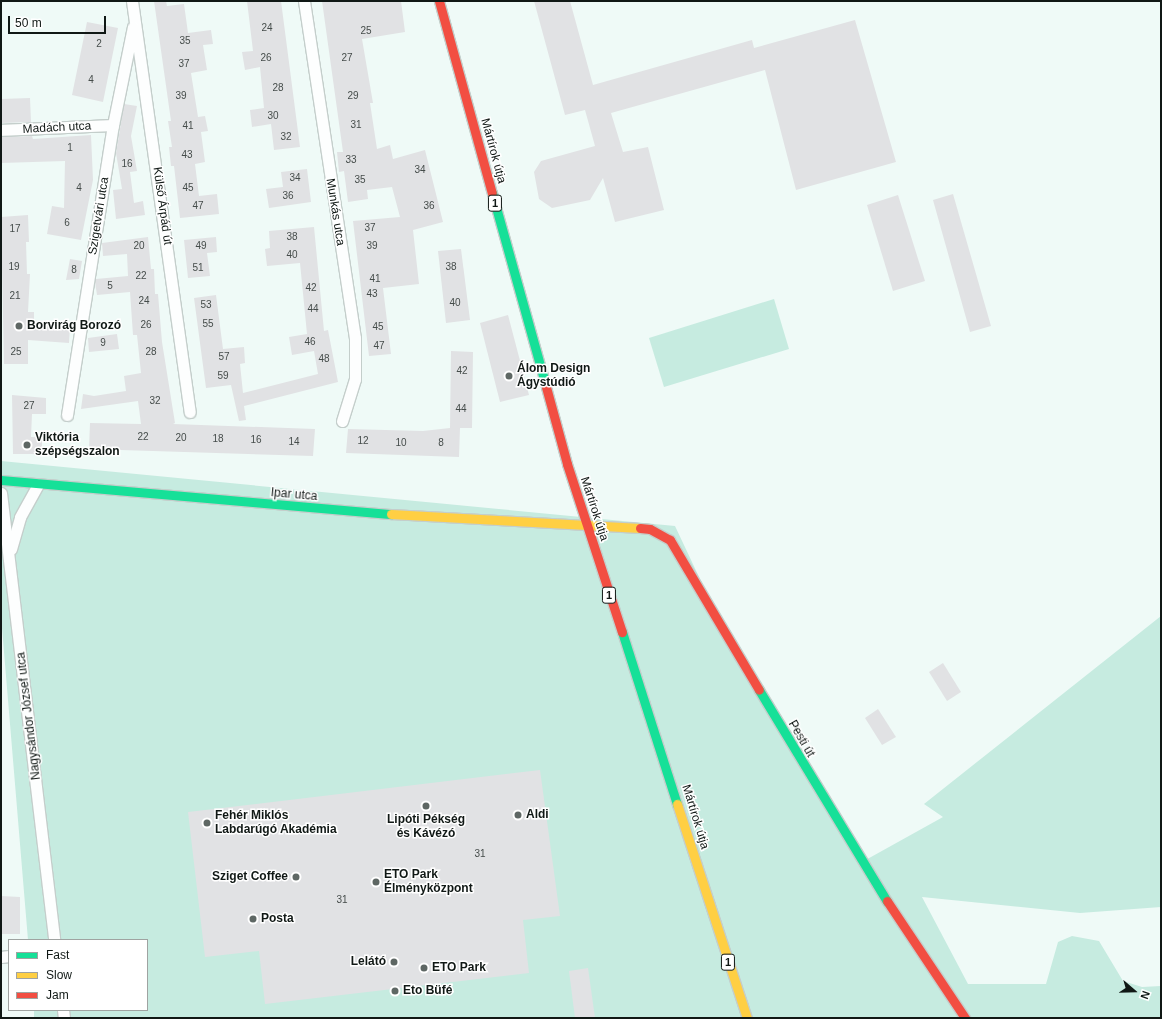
<!DOCTYPE html>
<html>
<head>
<meta charset="utf-8">
<style>
	body { margin:0 }
	#map { position:relative; width:1162px; height:1019px; overflow:hidden; background:#effaf7; font-family:Arial,sans-serif }
	div>[style] { position:absolute }
	.green>* { inset:0; background:#c6ebe0 }
	.building>* { inset:0; background:#e1e2e4 }
	.roads { filter:drop-shadow(1px 0 #c4cecb) drop-shadow(-1px 0 #c4cecb) drop-shadow(0 1px #c4cecb) drop-shadow(0 -1px #c4cecb) }
	.street>* { height:11px; margin:-5.5px; padding:0 5.5px; transform-origin:5.5px; border-radius:5.5px; background:#fdfefe }
	.fast>* { height:9px; margin:-4.5px; padding:0 4.5px; transform-origin:4.5px; border-radius:4.5px; background:#16e098 }
	.slow>* { height:9px; margin:-4.5px; padding:0 4.5px; transform-origin:4.5px; border-radius:4.5px; background:#ffcf43 }
	.jam>* { height:9px; margin:-4.5px; padding:0 4.5px; transform-origin:4.5px; border-radius:4.5px; background:#f24e42 }
	.dots>* { width:11px; height:11px; translate:-50% -50%; box-sizing:border-box; border:2px solid #fff; border-radius:50% }
	span { translate:-50% -50%; white-space:nowrap; text-align:center; line-height:1.15; -webkit-text-stroke:3px #fff; paint-order:stroke }
	.number-label { font-size:10px; color:#454c4a }
	.number-label span { -webkit-text-stroke-width:0 }
	.shield-label span { padding:1px 3px; background:#fff; border:1px solid; border-radius:3px; -webkit-text-stroke-width:0 }
	.shield-label { font-size:11px; color:#101815; font-weight:700 }
	.street-label { font-size:12px; color:#101815 }
	.poi-label { font-size:12px; color:#101815; font-weight:700 }
	.left { translate:0 -50%; text-align:left }
	.right { translate:-100% -50%; text-align:right }
	.frame { position:absolute; inset:0; border:2px solid #101815; pointer-events:none }
	.legend { position:absolute; left:8px; top:939px; width:140px; height:72px; box-sizing:border-box; background:#fff; border:1px solid #9fa3a1; margin:0; padding:5px 7px; list-style:none; font-size:12px; color:#101815 }
	.legend li { display:flex; align-items:center; gap:8px; height:20px }
	.legend b { width:20px; border:1px solid #9fa3a1 }
	.north { position:absolute; left:1114px; top:971px; width:40px; height:40px; -webkit-text-stroke:3px #fff; paint-order:stroke; rotate:110deg; font-size:11px; font-weight:700; line-height:16px; text-align:center; color:#101815 }
	.north::after { content:''; display:block; margin:auto; width:14px; height:18px; background:#101815; clip-path:polygon(50% 0,100% 100%,50% 72%,0 100%) }
	.scale { position:absolute; left:8px; top:16px; width:98px; height:18px; box-sizing:border-box; border:2px solid #101815; border-top:0; padding-left:5px; font-size:12px; line-height:14px; white-space:nowrap; color:#101815; -webkit-text-stroke:3px #fff; paint-order:stroke }
</style>
</head>
<body>
<div id="map">
	<div class="green">
		<i style="clip-path:polygon(774px 299px,789px 349px,664px 387px,649px 338px)"></i>
		<i style="clip-path:polygon(1px 461px,675px 526px,725px 632px,862px 862px,943px 817px,924px 804px,1161px 616px,1161px 907px,1080px 913px,922px 897px,968px 984px,1046px 984px,1058px 942px,1072px 936px,1099px 941px,1123px 981px,1142px 987px,1161px 986px,1161px 1018px,34px 1018px,34px 1010px,147px 1010px,147px 940px,28px 940px,1px 616px)"></i>
	</div>
	<div class="building">
		<i style="clip-path:polygon(154px 1px,166px 1px,167px 6px,184px 4px,188px 33px,211px 30px,213px 44px,203px 45px,207px 70px,191px 73px,198px 117px,205px 116px,208px 131px,201px 132px,205px 162px,195px 164px,199px 196px,217px 194px,219px 214px,180px 218px,174px 166px,171px 166px,169px 147px,172px 147px,168px 121px,171px 121px)"></i>
		<i style="clip-path:polygon(247px 1px,281px 1px,300px 147px,274px 150px,271px 124px,252px 127px,250px 110px,264px 108px,260px 67px,245px 70px,242px 52px,253px 51px)"></i>
		<i style="clip-path:polygon(322px 1px,401px 1px,405px 32px,362px 39px,373px 103px,370px 103px,377px 149px,390px 145px,393px 159px,425px 150px,443px 222px,413px 230px,419px 284px,383px 288px,391px 354px,369px 356px,353px 221px,400px 217px,392px 187px,367px 190px,368px 199px,348px 202px,344px 171px,339px 172px,337px 152px,343px 152px)"></i>
		<i style="clip-path:polygon(534px 1px,570px 1px,593px 85px,752px 40px,754px 48px,855px 20px,896px 162px,796px 190px,765px 70px,611px 113px,623px 152px,648px 147px,664px 210px,615px 222px,603px 178px,590px 200px,552px 208px,539px 199px,534px 172px,541px 161px,595px 146px,585px 110px,565px 115px)"></i>
		<i style="clip-path:polygon(87px 22px,118px 28px,103px 102px,72px 95px)"></i>
		<i style="clip-path:polygon(30px 98px,31px 122px,1px 123px,1px 99px)"></i>
		<i style="clip-path:polygon(124px 104px,137px 106px,131px 136px,137px 171px,130px 172px,134px 203px,143px 201px,145px 215px,116px 219px,113px 190px,122px 189px,116px 153px)"></i>
		<i style="clip-path:polygon(91px 135px,93px 180px,81px 240px,47px 234px,52px 206px,64px 208px,65px 161px,1px 163px,1px 137px,32px 136px,33px 139px)"></i>
		<i style="clip-path:polygon(307px 169px,311px 202px,269px 208px,266px 189px,283px 187px,281px 172px)"></i>
		<i style="clip-path:polygon(953px 194px,991px 326px,970px 332px,933px 200px)"></i>
		<i style="clip-path:polygon(898px 195px,925px 281px,893px 291px,867px 205px)"></i>
		<i style="clip-path:polygon(28px 215px,29px 242px,26px 242px,27px 274px,30px 274px,28px 312px,34px 312px,34px 324px,70px 327px,69px 343px,28px 340px,28px 364px,4px 364px,1px 217px)"></i>
		<i style="clip-path:polygon(314px 227px,324px 331px,328px 330px,338px 382px,244px 406px,246px 420px,239px 421px,231px 385px,206px 388px,194px 298px,216px 295px,223px 349px,244px 347px,245px 363px,240px 364px,243px 393px,318px 374px,314px 351px,292px 355px,289px 337px,307px 334px,300px 263px,267px 266px,265px 249px,270px 248px,269px 231px)"></i>
		<i style="clip-path:polygon(148px 237px,151px 269px,154px 269px,155px 294px,158px 294px,162px 342px,175px 423px,173px 424px,315px 429px,313px 456px,89px 449px,90px 423px,141px 424px,138px 401px,81px 409px,83px 394px,94px 396px,126px 391px,124px 376px,141px 373px,137px 335px,133px 335px,130px 292px,97px 295px,95px 282px,96px 279px,128px 276px,127px 254px,103px 256px,102px 243px)"></i>
		<i style="clip-path:polygon(216px 237px,217px 252px,207px 253px,210px 276px,188px 278px,184px 240px)"></i>
		<i style="clip-path:polygon(461px 249px,470px 320px,446px 323px,438px 251px)"></i>
		<i style="clip-path:polygon(70px 259px,82px 261px,79px 279px,66px 280px)"></i>
		<i style="clip-path:polygon(508px 315px,529px 395px,500px 402px,480px 323px)"></i>
		<i style="clip-path:polygon(117px 334px,119px 349px,89px 352px,88px 338px)"></i>
		<i style="clip-path:polygon(451px 351px,473px 352px,472px 428px,460px 428px,459px 457px,346px 453px,348px 429px,423px 431px,450px 428px)"></i>
		<i style="clip-path:polygon(12px 395px,46px 398px,46px 414px,32px 414px,31px 437px,42px 437px,42px 454px,13px 454px)"></i>
		<i style="clip-path:polygon(943px 663px,961px 692px,947px 701px,929px 672px)"></i>
		<i style="clip-path:polygon(878px 709px,896px 737px,882px 745px,865px 718px)"></i>
		<i style="clip-path:polygon(540px 770px,560px 916px,523px 920px,529px 973px,265px 1004px,259px 951px,205px 957px,188px 812px)"></i>
		<i style="clip-path:polygon(1px 896px,20px 897px,20px 934px,1px 934px)"></i>
		<i style="clip-path:polygon(588px 968px,595px 1018px,575px 1018px,569px 971px)"></i>
	</div>
	<div class="roads">
		<div class="street">
			<i style="left:132px;top:1px;width:415px;rotate:82deg"></i>
			<i style="left:304px;top:1px;width:341px;rotate:81.4deg"></i>
			<i style="left:355px;top:338px;width:41px;rotate:90deg"></i>
			<i style="left:355px;top:379px;width:44px;rotate:107.2deg"></i>
			<i style="left:1px;top:130px;width:112px;rotate:-2.6deg"></i>
			<i style="left:67px;top:415px;width:294px;rotate:-81deg"></i>
			<i style="left:113px;top:125px;width:100px;rotate:-78.5deg"></i>
			<i style="left:1px;top:493px;width:450px;rotate:83.2deg"></i>
			<i style="left:11px;top:549px;width:33px;rotate:-74deg"></i>
			<i style="left:20px;top:517px;width:37px;rotate:-61deg"></i>
			<i style="left:1px;top:957px;width:8px;rotate:-7deg"></i>
			<i style="left:63px;top:1010px;width:8px;rotate:83deg"></i>
		</div>
		<div class="fast">
			<i style="left:492px;top:193px;width:201px;rotate:74.4deg"></i>
			<i style="left:1px;top:480px;width:391px;rotate:5deg"></i>
			<i style="left:622px;top:632px;width:181px;rotate:72.3deg"></i>
			<i style="left:759px;top:690px;width:247px;rotate:58.8deg"></i>
		</div>
		<div class="slow">
			<i style="left:391px;top:514px;width:249px;rotate:3.2deg"></i>
			<i style="left:677px;top:804px;width:225px;rotate:71.9deg"></i>
		</div>
		<div class="jam">
			<i style="left:439px;top:1px;width:199px;rotate:74.6deg"></i>
			<i style="left:546px;top:387px;width:80px;rotate:74.7deg"></i>
			<i style="left:567px;top:464px;width:177px;rotate:71.9deg"></i>
			<i style="left:640px;top:528px;width:10px;rotate:6deg"></i>
			<i style="left:650px;top:529px;width:23px;rotate:29deg"></i>
			<i style="left:670px;top:540px;width:174px;rotate:59.3deg"></i>
			<i style="left:887px;top:901px;width:141px;rotate:56.3deg"></i>
		</div>
	</div>
	<div class="dots">
		<i style="left:19px;top:326px;background:#5e6764"></i>
		<i style="left:509px;top:376px;background:#5e6764"></i>
		<i style="left:27px;top:445px;background:#5e6764"></i>
		<i style="left:426px;top:806px;background:#5e6764"></i>
		<i style="left:518px;top:815px;background:#5e6764"></i>
		<i style="left:207px;top:823px;background:#5e6764"></i>
		<i style="left:296px;top:877px;background:#5e6764"></i>
		<i style="left:376px;top:882px;background:#5e6764"></i>
		<i style="left:253px;top:919px;background:#5e6764"></i>
		<i style="left:394px;top:962px;background:#5e6764"></i>
		<i style="left:424px;top:968px;background:#5e6764"></i>
		<i style="left:395px;top:991px;background:#5e6764"></i>
	</div>
	<div class="number-label">
		<span style="left:267px;top:28px">24</span>
		<span style="left:366px;top:31px">25</span>
		<span style="left:185px;top:41px">35</span>
		<span style="left:99px;top:44px">2</span>
		<span style="left:266px;top:58px">26</span>
		<span style="left:347px;top:58px">27</span>
		<span style="left:184px;top:64px">37</span>
		<span style="left:91px;top:80px">4</span>
		<span style="left:278px;top:88px">28</span>
		<span style="left:181px;top:96px">39</span>
		<span style="left:353px;top:96px">29</span>
		<span style="left:273px;top:116px">30</span>
		<span style="left:356px;top:125px">31</span>
		<span style="left:188px;top:126px">41</span>
		<span style="left:286px;top:137px">32</span>
		<span style="left:70px;top:148px">1</span>
		<span style="left:187px;top:155px">43</span>
		<span style="left:351px;top:160px">33</span>
		<span style="left:127px;top:164px">16</span>
		<span style="left:420px;top:170px">34</span>
		<span style="left:295px;top:178px">34</span>
		<span style="left:360px;top:180px">35</span>
		<span style="left:79px;top:188px">4</span>
		<span style="left:188px;top:188px">45</span>
		<span style="left:288px;top:196px">36</span>
		<span style="left:198px;top:206px">47</span>
		<span style="left:429px;top:206px">36</span>
		<span style="left:67px;top:223px">6</span>
		<span style="left:370px;top:228px">37</span>
		<span style="left:15px;top:229px">17</span>
		<span style="left:292px;top:237px">38</span>
		<span style="left:139px;top:246px">20</span>
		<span style="left:201px;top:246px">49</span>
		<span style="left:372px;top:246px">39</span>
		<span style="left:292px;top:255px">40</span>
		<span style="left:14px;top:267px">19</span>
		<span style="left:451px;top:267px">38</span>
		<span style="left:198px;top:268px">51</span>
		<span style="left:74px;top:270px">8</span>
		<span style="left:141px;top:276px">22</span>
		<span style="left:375px;top:279px">41</span>
		<span style="left:110px;top:286px">5</span>
		<span style="left:311px;top:288px">42</span>
		<span style="left:372px;top:294px">43</span>
		<span style="left:15px;top:296px">21</span>
		<span style="left:144px;top:301px">24</span>
		<span style="left:455px;top:303px">40</span>
		<span style="left:206px;top:305px">53</span>
		<span style="left:313px;top:309px">44</span>
		<span style="left:208px;top:324px">55</span>
		<span style="left:146px;top:325px">26</span>
		<span style="left:378px;top:327px">45</span>
		<span style="left:310px;top:342px">46</span>
		<span style="left:103px;top:343px">9</span>
		<span style="left:379px;top:346px">47</span>
		<span style="left:16px;top:352px">25</span>
		<span style="left:151px;top:352px">28</span>
		<span style="left:224px;top:357px">57</span>
		<span style="left:324px;top:359px">48</span>
		<span style="left:462px;top:371px">42</span>
		<span style="left:223px;top:376px">59</span>
		<span style="left:155px;top:401px">32</span>
		<span style="left:29px;top:406px">27</span>
		<span style="left:461px;top:409px">44</span>
		<span style="left:143px;top:437px">22</span>
		<span style="left:181px;top:438px">20</span>
		<span style="left:218px;top:439px">18</span>
		<span style="left:256px;top:440px">16</span>
		<span style="left:363px;top:441px">12</span>
		<span style="left:294px;top:442px">14</span>
		<span style="left:401px;top:443px">10</span>
		<span style="left:441px;top:443px">8</span>
		<span style="left:480px;top:854px">31</span>
		<span style="left:342px;top:900px">31</span>
	</div>
	<div class="shield-label">
		<span style="left:495px;top:203px">1</span>
		<span style="left:609px;top:595px">1</span>
		<span style="left:728px;top:962px">1</span>
	</div>
	<div class="street-label">
		<span style="left:57px;top:128px;rotate:-3deg">Madách utca</span>
		<span style="left:493px;top:151px;rotate:75deg">Mártírok útja</span>
		<span style="left:162px;top:206px;rotate:82deg">Külső Árpád út</span>
		<span style="left:335px;top:212px;rotate:81deg">Munkás utca</span>
		<span style="left:99px;top:216px;rotate:-81deg">Szigetvári utca</span>
		<span style="left:294px;top:495px;rotate:5deg">Ipar utca</span>
		<span style="left:594px;top:509px;rotate:72deg">Mártírok útja</span>
		<span style="left:29px;top:716px;rotate:-97deg">Nagysándor József utca</span>
		<span style="left:801px;top:739px;rotate:60deg">Pesti út</span>
		<span style="left:695px;top:817px;rotate:73deg">Mártírok útja</span>
	</div>
	<div class="poi-label">
		<span class="left" style="left:27px;top:326px">Borvirág Borozó</span>
		<span class="left" style="left:517px;top:376px">Álom Design<br>Ágystúdió</span>
		<span class="left" style="left:35px;top:445px">Viktória<br>szépségszalon</span>
		<span class="left" style="left:526px;top:815px">Aldi</span>
		<span class="left" style="left:215px;top:823px">Fehér Miklós<br>Labdarúgó Akadémia</span>
		<span style="left:426px;top:827px">Lipóti Pékség<br>és Kávézó</span>
		<span class="left" style="left:384px;top:882px">ETO Park<br>Élményközpont</span>
		<span class="right" style="left:288px;top:877px">Sziget Coffee</span>
		<span class="left" style="left:261px;top:919px">Posta</span>
		<span class="right" style="left:386px;top:962px">Lelátó</span>
		<span class="left" style="left:432px;top:968px">ETO Park</span>
		<span class="left" style="left:403px;top:991px">Eto Büfé</span>
	</div>
	<div class="frame"></div>
	<ul class="legend">
	<li><b style="height:5px;background:#16e098"></b>Fast</li>
	<li><b style="height:5px;background:#ffcf43"></b>Slow</li>
	<li><b style="height:5px;background:#f24e42"></b>Jam</li>
	</ul>
	<div class="north">N</div>
	<div class="scale">50 m</div>
</div>
</body>
</html>
